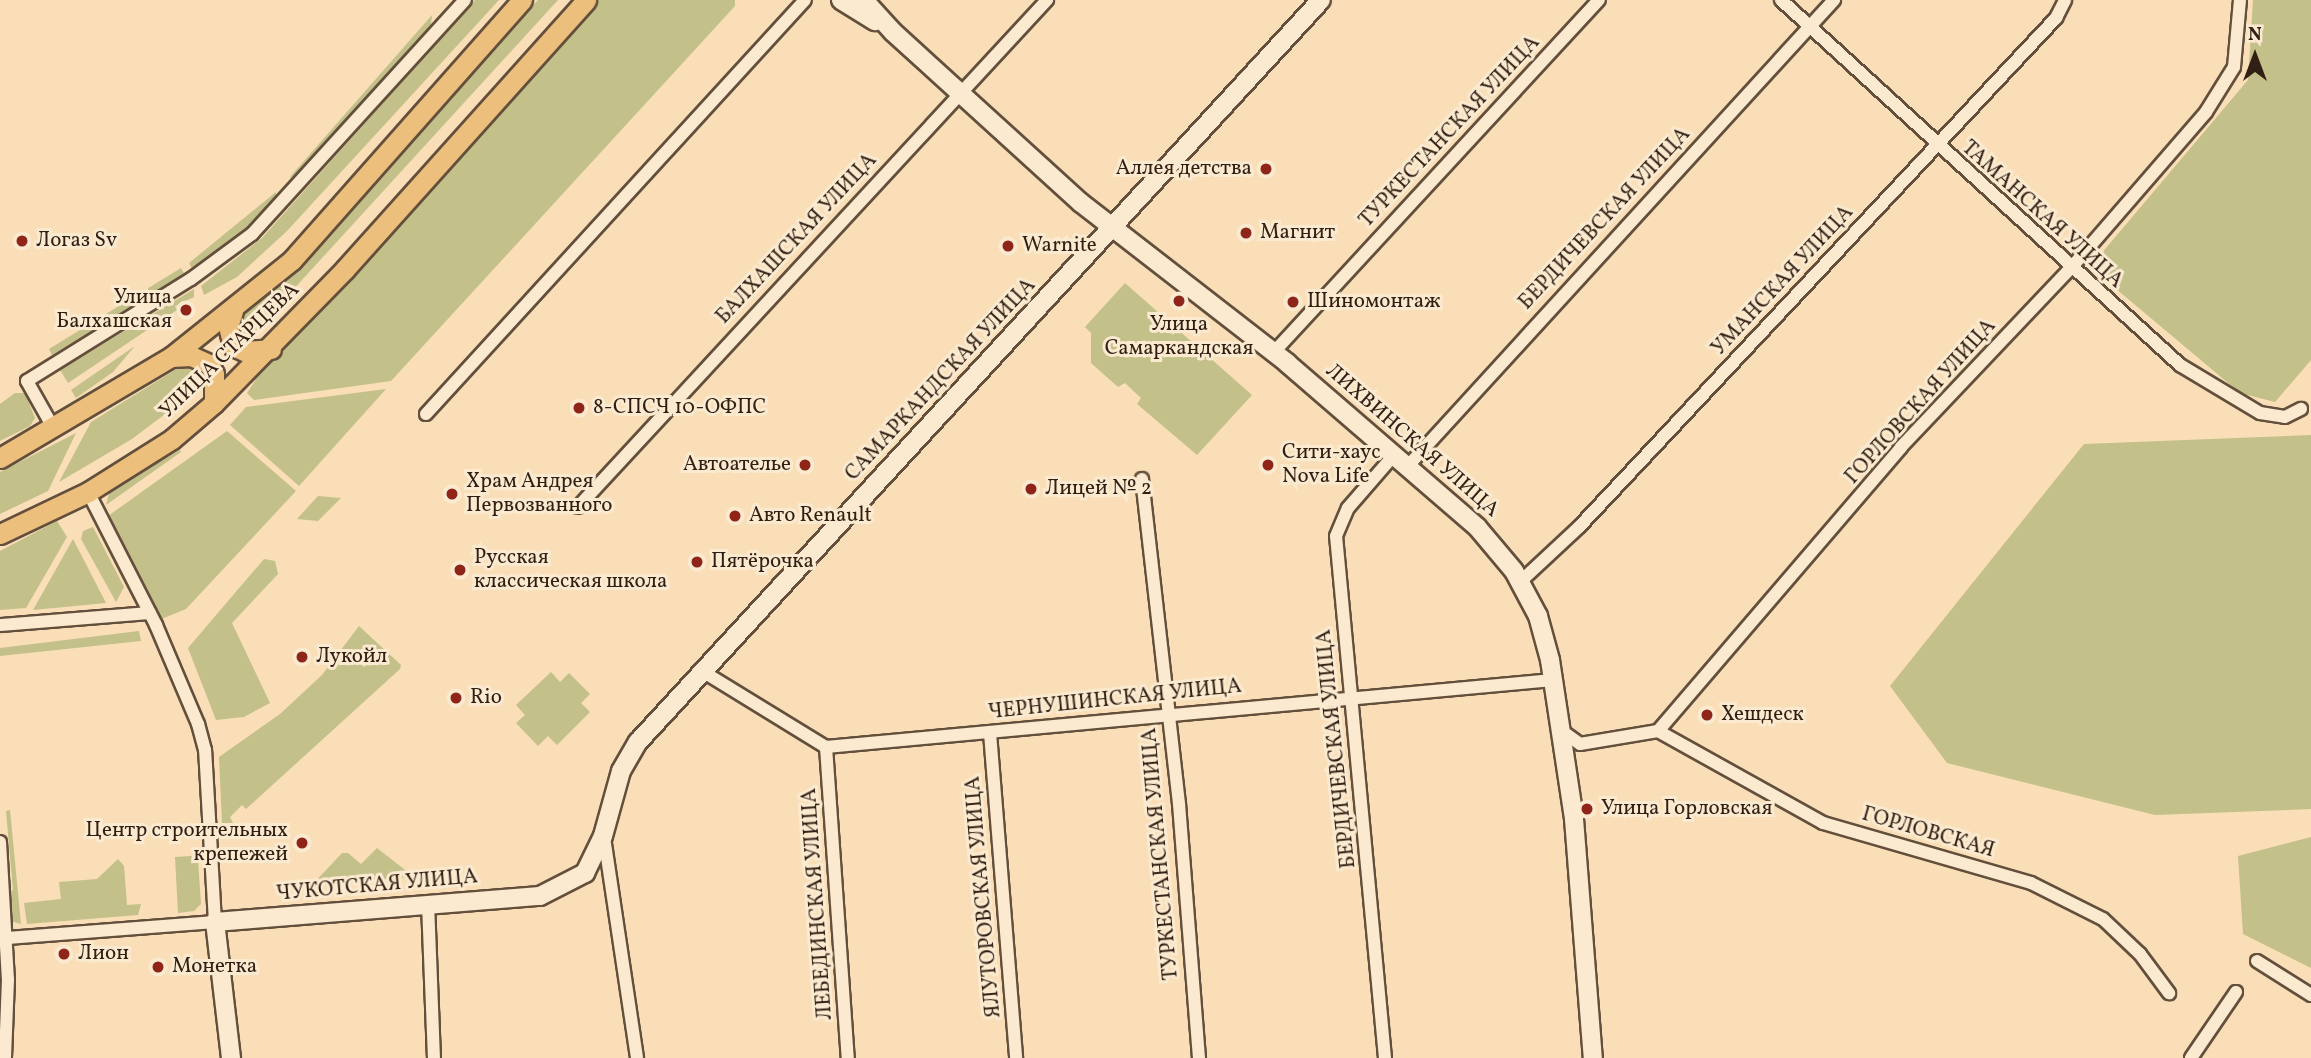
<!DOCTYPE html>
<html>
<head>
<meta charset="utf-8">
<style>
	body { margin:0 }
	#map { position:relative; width:2311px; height:1058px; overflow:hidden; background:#f9deb7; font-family:Vollkorn,serif }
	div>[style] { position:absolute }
	.green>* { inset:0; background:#c3c08a }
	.roads { filter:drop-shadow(2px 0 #634f3c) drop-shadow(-2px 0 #634f3c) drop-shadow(0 2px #634f3c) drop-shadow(0 -2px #634f3c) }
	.street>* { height:12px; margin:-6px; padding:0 6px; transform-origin:6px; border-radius:6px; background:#fbead0 }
	.secondary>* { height:18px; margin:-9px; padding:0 9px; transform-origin:9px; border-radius:9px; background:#fbead0 }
	.primary>* { height:19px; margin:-9.5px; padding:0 9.5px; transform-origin:9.5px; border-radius:9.5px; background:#ecbf7c }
	.dots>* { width:19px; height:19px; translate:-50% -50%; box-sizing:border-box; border:4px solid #fbead0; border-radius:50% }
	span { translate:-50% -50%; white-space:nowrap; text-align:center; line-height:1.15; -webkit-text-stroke:6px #fbead0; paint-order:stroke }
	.street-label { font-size:21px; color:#311f13 }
	.poi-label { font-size:21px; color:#311f13 }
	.right { translate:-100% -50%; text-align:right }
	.left { translate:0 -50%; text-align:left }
	.north { position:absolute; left:2220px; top:21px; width:70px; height:70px; -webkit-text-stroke:5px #fbead0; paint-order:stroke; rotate:0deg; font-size:19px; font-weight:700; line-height:28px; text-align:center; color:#311f13 }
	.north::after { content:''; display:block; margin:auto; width:24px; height:32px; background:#311f13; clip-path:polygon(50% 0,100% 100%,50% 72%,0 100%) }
</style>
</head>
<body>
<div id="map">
	<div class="green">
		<i style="clip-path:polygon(475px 0,499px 0,287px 231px,237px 277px,204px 295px,201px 286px,262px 238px)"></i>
		<i style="clip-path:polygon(538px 0,558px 0,248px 339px,237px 335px,234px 320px,334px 225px)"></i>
		<i style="clip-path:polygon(597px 0,735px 0,735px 6px,391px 381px,254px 400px,247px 393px,271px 356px)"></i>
		<i style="clip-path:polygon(2253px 0,2311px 0,2311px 360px,2275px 402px,2240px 393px,2090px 267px,2248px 80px)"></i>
		<i style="clip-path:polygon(432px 15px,431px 25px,303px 171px,289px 178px)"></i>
		<i style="clip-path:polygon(276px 192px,276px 200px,260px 217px,193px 270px,189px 263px)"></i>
		<i style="clip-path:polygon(181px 268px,185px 275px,52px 355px,49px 349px)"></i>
		<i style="clip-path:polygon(1125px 283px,1252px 395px,1197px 455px,1137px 404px,1141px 398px,1125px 383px,1118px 387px,1091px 363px,1091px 333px,1085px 327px)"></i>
		<i style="clip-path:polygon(194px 289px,194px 297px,175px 306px,177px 310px,68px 383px,60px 370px)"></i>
		<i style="clip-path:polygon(135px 346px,113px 372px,76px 398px,71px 390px)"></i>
		<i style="clip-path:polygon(183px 365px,197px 374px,193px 393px,132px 439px,59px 482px,91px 422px)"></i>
		<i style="clip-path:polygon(386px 389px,299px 486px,230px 425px,246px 407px)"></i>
		<i style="clip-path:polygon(15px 393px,25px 393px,35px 418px,30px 426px,0 441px,0 404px)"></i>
		<i style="clip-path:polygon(227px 431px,296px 491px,186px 609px,159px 620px,108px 516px)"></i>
		<i style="clip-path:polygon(76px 433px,48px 491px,0 514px,0 472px)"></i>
		<i style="clip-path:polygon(2311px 435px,2311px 809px,2155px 815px,1947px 763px,1890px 686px,2084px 444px)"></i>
		<i style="clip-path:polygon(180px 450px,181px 452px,106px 505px,110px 490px)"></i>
		<i style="clip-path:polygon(318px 496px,341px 498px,318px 521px,297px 519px)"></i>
		<i style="clip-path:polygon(57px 521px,67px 537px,26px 608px,0 610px,0 551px)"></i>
		<i style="clip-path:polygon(93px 527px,124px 587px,116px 602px,81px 539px,83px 531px)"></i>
		<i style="clip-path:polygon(73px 539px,106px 603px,33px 610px)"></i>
		<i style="clip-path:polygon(264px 559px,275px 561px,278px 574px,232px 623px,270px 703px,244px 717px,216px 720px,188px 648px)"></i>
		<i style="clip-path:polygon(359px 626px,401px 665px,400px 669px,246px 809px,242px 805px,230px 817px,233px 823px,222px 823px,219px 757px,280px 714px,322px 675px)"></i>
		<i style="clip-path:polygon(139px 631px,141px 641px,0 656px,0 648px)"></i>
		<i style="clip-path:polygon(551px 672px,560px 682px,569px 673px,590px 694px,581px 703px,590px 712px,557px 745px,548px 736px,538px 746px,516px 723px,525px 715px,516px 705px)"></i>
		<i style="clip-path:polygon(10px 810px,21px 924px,10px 921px,7px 893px,13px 890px,6px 811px)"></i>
		<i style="clip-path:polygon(2311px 837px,2311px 968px,2243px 934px,2238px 856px)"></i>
		<i style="clip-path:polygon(377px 848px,409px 873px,425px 876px,312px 885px,342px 853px,348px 853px,361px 864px)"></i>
		<i style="clip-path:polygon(191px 856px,198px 861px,201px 904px,194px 911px,178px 913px,175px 857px)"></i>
		<i style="clip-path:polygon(118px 859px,124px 866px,127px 905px,141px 904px,138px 915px,27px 924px,24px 903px,61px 899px,59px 882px,97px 879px)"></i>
	</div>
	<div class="roads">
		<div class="street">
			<i style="left:1781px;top:0;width:541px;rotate:42.45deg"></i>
			<i style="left:2180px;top:365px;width:93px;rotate:31deg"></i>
			<i style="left:2260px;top:413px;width:25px;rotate:9deg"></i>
			<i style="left:2285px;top:417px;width:18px;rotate:-27deg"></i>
			<i style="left:1274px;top:352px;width:479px;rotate:-47.3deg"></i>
			<i style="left:426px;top:414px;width:561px;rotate:-47.53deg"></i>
			<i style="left:54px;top:429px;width:55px;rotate:-119.4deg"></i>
			<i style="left:27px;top:381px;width:193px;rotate:-31.9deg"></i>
			<i style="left:191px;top:279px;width:76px;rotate:-36.4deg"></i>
			<i style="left:252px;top:234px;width:316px;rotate:-47.7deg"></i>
			<i style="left:1407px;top:467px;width:633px;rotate:-47.56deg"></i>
			<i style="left:1142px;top:479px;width:327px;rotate:83.5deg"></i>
			<i style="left:1179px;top:804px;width:255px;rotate:85.5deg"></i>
			<i style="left:578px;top:507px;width:691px;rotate:-47.23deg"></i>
			<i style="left:1521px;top:581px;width:79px;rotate:-43deg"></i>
			<i style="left:1579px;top:527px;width:698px;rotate:-46.86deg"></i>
			<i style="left:2056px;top:18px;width:20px;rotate:-63deg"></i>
			<i style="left:0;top:625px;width:150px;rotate:-4.6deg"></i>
			<i style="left:702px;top:671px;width:145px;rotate:31.5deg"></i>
			<i style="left:826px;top:747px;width:730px;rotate:-5.27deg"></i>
			<i style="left:1558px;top:728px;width:27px;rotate:36deg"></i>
			<i style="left:1580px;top:744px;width:79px;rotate:-9.5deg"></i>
			<i style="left:1658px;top:731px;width:374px;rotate:-49.4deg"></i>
			<i style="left:1901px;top:447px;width:247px;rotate:-46.5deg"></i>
			<i style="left:2071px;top:268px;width:206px;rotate:-49.1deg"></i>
			<i style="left:2206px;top:112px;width:53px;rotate:-58.1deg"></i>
			<i style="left:2234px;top:67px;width:67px;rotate:-84.9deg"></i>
			<i style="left:1658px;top:731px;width:189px;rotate:29.1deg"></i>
			<i style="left:1823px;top:823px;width:216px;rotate:16.1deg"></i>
			<i style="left:2031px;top:883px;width:80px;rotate:26.6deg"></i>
			<i style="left:2103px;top:919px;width:51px;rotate:43.4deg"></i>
			<i style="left:2140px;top:954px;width:49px;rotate:53.4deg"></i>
			<i style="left:990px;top:733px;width:326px;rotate:85.4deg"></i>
			<i style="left:826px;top:747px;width:312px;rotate:86deg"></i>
			<i style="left:604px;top:837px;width:223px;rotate:81.5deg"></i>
			<i style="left:0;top:842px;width:137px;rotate:86.7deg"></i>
			<i style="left:8px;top:979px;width:79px;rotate:92.2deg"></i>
			<i style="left:428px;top:903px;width:155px;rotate:87.8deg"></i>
			<i style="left:7px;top:938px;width:209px;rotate:-4.4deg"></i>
			<i style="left:215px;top:922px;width:172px;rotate:-93.3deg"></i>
			<i style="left:205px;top:750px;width:27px;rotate:-105deg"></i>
			<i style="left:198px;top:724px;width:108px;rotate:-113deg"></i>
			<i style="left:156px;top:625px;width:149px;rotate:-117.1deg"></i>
			<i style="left:2257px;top:961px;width:64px;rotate:32.2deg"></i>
			<i style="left:1385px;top:1058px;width:524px;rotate:-95.36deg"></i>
			<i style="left:1336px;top:536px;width:30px;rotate:-67deg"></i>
			<i style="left:1348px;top:508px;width:70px;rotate:-49deg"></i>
			<i style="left:2191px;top:1058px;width:80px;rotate:-55.7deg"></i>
		</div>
		<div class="secondary">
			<i style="left:841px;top:0;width:40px;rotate:32deg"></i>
			<i style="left:864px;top:0;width:43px;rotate:47.8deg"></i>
			<i style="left:893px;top:32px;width:254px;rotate:42.3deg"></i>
			<i style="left:1081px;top:203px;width:261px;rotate:37.8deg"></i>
			<i style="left:1287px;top:363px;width:251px;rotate:40.8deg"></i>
			<i style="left:1477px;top:527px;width:57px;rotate:49.9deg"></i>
			<i style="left:1514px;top:571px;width:51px;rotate:61.9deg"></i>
			<i style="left:1538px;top:616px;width:46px;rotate:74.7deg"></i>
			<i style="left:1550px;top:660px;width:161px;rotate:81.4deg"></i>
			<i style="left:1574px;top:819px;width:240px;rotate:85.5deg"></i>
			<i style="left:231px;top:1058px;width:137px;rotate:-96.7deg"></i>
			<i style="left:215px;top:922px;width:326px;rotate:-4.6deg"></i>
			<i style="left:540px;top:896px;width:51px;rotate:-27.1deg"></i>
			<i style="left:585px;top:873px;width:41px;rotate:-64.1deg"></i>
			<i style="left:603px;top:836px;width:67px;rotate:-74.5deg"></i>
			<i style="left:621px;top:771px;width:34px;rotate:-60deg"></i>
			<i style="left:638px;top:742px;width:1008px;rotate:-47.37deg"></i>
		</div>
		<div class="primary">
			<i style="left:233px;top:311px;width:16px;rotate:108deg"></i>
			<i style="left:228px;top:326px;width:21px;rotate:76deg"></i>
			<i style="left:233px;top:346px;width:12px;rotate:24deg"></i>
			<i style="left:244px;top:351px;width:27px;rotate:-4deg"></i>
			<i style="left:171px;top:357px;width:20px;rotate:-3deg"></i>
			<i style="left:191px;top:356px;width:20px;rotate:24deg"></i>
			<i style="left:209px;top:364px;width:11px;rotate:63deg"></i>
			<i style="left:214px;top:374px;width:29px;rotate:90deg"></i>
			<i style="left:0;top:458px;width:199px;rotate:-30.6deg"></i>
			<i style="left:171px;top:357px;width:155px;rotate:-38.7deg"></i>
			<i style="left:292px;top:260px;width:347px;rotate:-48.5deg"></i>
			<i style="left:0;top:534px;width:98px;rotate:-25.5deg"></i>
			<i style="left:88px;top:492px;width:99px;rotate:-32.2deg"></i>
			<i style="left:172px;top:439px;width:55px;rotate:-40.6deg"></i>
			<i style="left:214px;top:403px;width:187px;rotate:-45.6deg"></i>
			<i style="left:345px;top:269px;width:361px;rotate:-48.1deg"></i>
		</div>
	</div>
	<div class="dots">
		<i style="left:1266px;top:169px;background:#8f2418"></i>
		<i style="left:1246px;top:233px;background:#8f2418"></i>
		<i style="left:22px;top:241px;background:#8f2418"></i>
		<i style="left:1008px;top:246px;background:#8f2418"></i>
		<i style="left:1179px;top:301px;background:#8f2418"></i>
		<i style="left:1293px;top:302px;background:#8f2418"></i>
		<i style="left:186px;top:310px;background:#8f2418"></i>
		<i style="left:579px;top:408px;background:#8f2418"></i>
		<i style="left:805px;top:465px;background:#8f2418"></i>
		<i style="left:1268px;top:465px;background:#8f2418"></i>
		<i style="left:1031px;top:489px;background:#8f2418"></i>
		<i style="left:452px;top:494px;background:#8f2418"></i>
		<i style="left:735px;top:516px;background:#8f2418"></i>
		<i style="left:697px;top:562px;background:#8f2418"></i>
		<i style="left:460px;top:570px;background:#8f2418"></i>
		<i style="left:302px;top:657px;background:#8f2418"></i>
		<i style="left:456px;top:698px;background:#8f2418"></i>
		<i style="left:1707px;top:715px;background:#8f2418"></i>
		<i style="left:1587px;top:809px;background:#8f2418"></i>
		<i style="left:302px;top:843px;background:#8f2418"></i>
		<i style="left:64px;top:954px;background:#8f2418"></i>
		<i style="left:158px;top:967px;background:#8f2418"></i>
	</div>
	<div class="street-label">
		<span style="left:1450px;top:132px;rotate:-47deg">ТУРКЕСТАНСКАЯ УЛИЦА</span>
		<span style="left:2042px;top:215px;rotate:42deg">ТАМАНСКАЯ УЛИЦА</span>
		<span style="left:1605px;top:219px;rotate:-47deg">БЕРДИЧЕВСКАЯ УЛИЦА</span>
		<span style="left:797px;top:239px;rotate:-47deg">БАЛХАШСКАЯ УЛИЦА</span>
		<span style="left:1783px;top:281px;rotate:-47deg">УМАНСКАЯ УЛИЦА</span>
		<span style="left:230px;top:351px;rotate:-44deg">УЛИЦА СТАРЦЕВА</span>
		<span style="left:941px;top:380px;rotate:-47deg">САМАРКАНДСКАЯ УЛИЦА</span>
		<span style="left:1921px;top:402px;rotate:-48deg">ГОРЛОВСКАЯ УЛИЦА</span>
		<span style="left:1412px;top:441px;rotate:41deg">ЛИХВИНСКАЯ УЛИЦА</span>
		<span style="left:1115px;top:700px;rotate:-6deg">ЧЕРНУШИНСКАЯ УЛИЦА</span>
		<span style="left:1337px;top:749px;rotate:-96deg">БЕРДИЧЕВСКАЯ УЛИЦА</span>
		<span style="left:1928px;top:833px;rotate:16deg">ГОРЛОВСКАЯ</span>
		<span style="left:1161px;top:854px;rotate:-95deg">ТУРКЕСТАНСКАЯ УЛИЦА</span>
		<span style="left:377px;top:886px;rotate:-5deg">ЧУКОТСКАЯ УЛИЦА</span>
		<span style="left:984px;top:897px;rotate:-95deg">ЯЛУТОРОВСКАЯ УЛИЦА</span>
		<span style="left:818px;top:904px;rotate:-94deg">ЛЕБЕДИНСКАЯ УЛИЦА</span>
	</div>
	<div class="poi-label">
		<span class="right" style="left:1252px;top:169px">Аллея детства</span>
		<span class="left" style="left:1260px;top:233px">Магнит</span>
		<span class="left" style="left:36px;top:241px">Логаз Sv</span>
		<span class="left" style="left:1022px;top:246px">Warnite</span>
		<span class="right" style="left:172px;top:310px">Улица<br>Балхашская</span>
		<span class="left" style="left:1307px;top:302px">Шинoмонтаж</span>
		<span style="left:1179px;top:337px">Улица<br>Самаркандская</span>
		<span class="left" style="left:593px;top:408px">8-СПСЧ 10-ОФПС</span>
		<span class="left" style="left:1282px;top:465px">Сити-хаус<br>Nova Life</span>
		<span class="right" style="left:791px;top:465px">Автоателье</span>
		<span class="left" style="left:466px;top:494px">Храм Андрея<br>Первозванного</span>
		<span class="left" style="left:1045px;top:489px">Лицей № 2</span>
		<span class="left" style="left:749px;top:516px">Авто Renault</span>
		<span class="left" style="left:474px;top:570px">Русская<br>классическая школа</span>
		<span class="left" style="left:711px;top:562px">Пятёрочка</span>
		<span class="left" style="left:316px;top:657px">Лукойл</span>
		<span class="left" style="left:470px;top:698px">Rio</span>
		<span class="left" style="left:1721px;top:715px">Хешдеск</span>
		<span class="left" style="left:1601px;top:809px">Улица Горловская</span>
		<span class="right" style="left:288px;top:843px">Центр строительных<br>крепежей</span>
		<span class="left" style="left:78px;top:954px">Лион</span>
		<span class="left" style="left:172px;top:967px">Монетка</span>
	</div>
	<div class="north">N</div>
</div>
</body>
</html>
